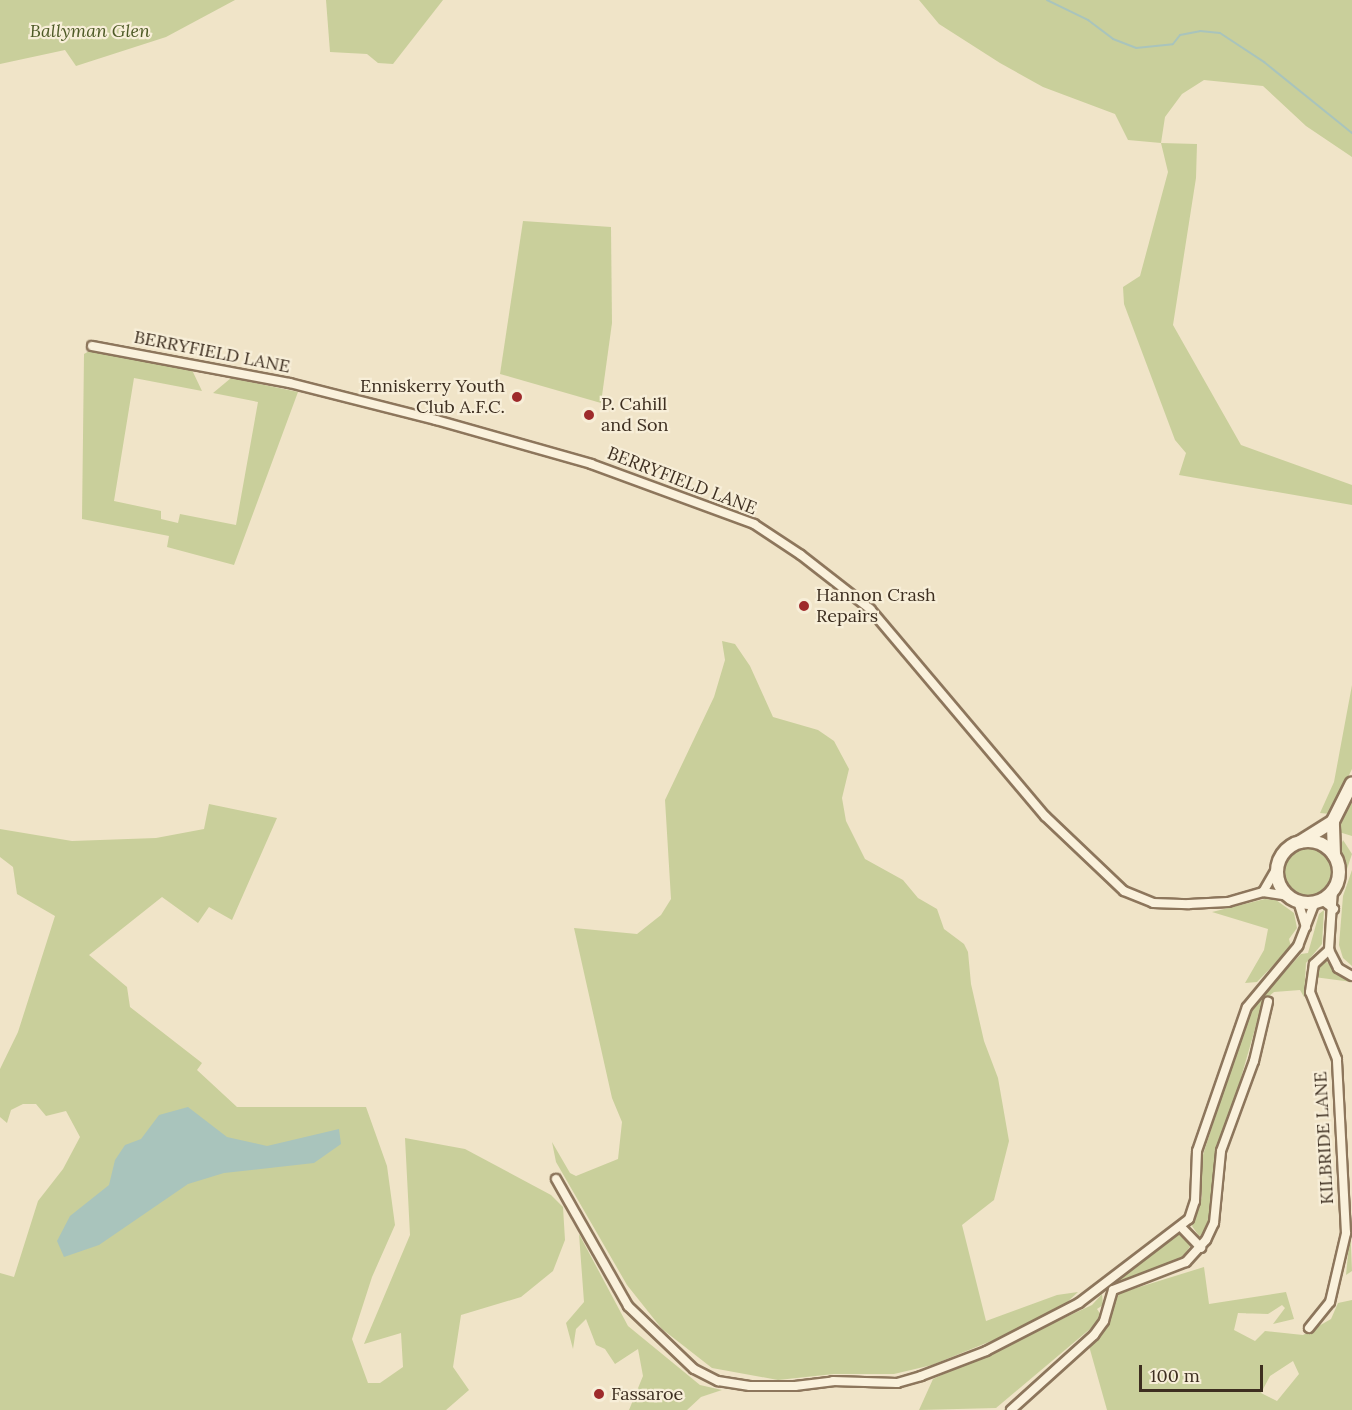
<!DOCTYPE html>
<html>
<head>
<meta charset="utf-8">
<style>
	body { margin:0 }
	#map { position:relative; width:1352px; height:1410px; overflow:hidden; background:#f0e4c8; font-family:Lora,serif }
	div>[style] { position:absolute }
	.green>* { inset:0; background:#c9cf9b }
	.round { border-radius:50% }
	.water>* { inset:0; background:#a9c4bc }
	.stream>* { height:2px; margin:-1px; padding:0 1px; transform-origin:1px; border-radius:1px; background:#a9c4bc }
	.roads { filter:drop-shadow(2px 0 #8d765c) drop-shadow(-2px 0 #8d765c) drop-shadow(0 2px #8d765c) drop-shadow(0 -2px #8d765c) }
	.street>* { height:8px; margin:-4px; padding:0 4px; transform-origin:4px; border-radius:4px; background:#faf1dc }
	.secondary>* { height:12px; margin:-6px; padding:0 6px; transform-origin:6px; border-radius:6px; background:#faf1dc }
	.secondary>.ring { margin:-6px; padding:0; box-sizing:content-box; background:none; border:12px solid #faf1dc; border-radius:50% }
	.dots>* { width:16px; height:16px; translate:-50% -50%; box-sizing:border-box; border:3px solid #f7eed8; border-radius:50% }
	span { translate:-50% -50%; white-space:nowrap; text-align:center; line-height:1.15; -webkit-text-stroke:4.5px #f7eed8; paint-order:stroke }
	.park-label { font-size:18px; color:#4d5a26; font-style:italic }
	.street-label { font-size:18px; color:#3d2e20 }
	.poi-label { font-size:18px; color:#3d2e20 }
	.right { translate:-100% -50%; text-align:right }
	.left { translate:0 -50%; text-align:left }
	.scale { position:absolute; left:1139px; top:1365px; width:124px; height:27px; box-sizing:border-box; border:3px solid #3d2e20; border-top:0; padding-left:8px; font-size:18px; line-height:21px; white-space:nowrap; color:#3d2e20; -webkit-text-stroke:4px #f7eed8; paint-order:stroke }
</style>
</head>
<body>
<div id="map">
	<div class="green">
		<i style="clip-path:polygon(0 0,235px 0,166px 37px,76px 66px,65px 50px,0 64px)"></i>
		<i style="clip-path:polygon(326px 0,443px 0,393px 64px,378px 63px,367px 54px,330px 52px)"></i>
		<i style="clip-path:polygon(919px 0,1352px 0,1352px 157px,1306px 126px,1263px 86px,1204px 80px,1182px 94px,1165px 117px,1161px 143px,1197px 144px,1196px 178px,1173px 325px,1241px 445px,1352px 485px,1352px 505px,1179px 475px,1186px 453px,1175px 440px,1124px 304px,1123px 287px,1140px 276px,1168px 172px,1161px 143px,1128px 140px,1115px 114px,1043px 87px,1000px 63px,939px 24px)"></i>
		<i style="clip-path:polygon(523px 221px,611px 227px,612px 323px,601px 403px,500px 374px)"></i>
		<i style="clip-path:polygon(91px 350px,192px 370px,202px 391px,134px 378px,114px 501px,161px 511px,161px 519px,178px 523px,180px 514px,236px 525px,258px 402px,213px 393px,231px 378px,298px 392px,234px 565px,167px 547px,169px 536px,82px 519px,84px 354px)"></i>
		<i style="clip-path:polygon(722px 641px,735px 644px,750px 666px,773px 717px,818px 730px,834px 741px,849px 769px,842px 798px,846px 821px,865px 859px,903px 880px,918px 898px,937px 909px,944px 929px,964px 944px,968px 952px,971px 984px,984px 1041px,998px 1078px,1009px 1141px,994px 1200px,962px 1225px,986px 1321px,1057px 1295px,1078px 1292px,1063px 1306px,1006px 1335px,932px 1365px,894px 1374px,834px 1374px,778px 1380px,712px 1368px,662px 1329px,627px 1285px,556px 1162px,552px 1142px,570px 1173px,576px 1176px,618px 1159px,622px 1122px,612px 1098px,574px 928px,637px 934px,661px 915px,671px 899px,665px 800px,714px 697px,725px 660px)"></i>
		<i style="clip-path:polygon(1352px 685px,1352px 769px,1330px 814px,1320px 813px,1334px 782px)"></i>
		<i style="clip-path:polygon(1352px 800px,1352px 836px,1339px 832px,1339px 828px)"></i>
		<i style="clip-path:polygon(209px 804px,277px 818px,232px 920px,209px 907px,198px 923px,162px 897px,89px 955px,127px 987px,130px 1007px,202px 1063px,197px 1070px,237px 1107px,366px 1107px,387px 1166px,395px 1225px,372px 1277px,352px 1339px,368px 1383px,380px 1383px,403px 1367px,401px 1333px,364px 1344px,410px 1235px,405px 1138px,465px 1149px,551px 1195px,563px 1207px,565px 1240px,553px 1271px,521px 1297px,461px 1315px,453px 1367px,469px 1390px,446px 1410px,0 1410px,0 1273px,14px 1277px,38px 1201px,63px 1169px,80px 1137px,66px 1111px,46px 1116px,36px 1104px,23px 1104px,11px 1110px,7px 1123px,0 1117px,0 1069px,18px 1032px,55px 916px,17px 894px,13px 867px,0 857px,0 829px,72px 841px,156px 838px,204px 829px)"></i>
		<i style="clip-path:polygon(1343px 840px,1352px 854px,1346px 872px,1340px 848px)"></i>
		<i class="round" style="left:1283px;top:848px;width:48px;height:48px"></i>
		<i style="clip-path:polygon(1352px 870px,1352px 966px,1343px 958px,1339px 945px,1343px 896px)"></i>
		<i style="clip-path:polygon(1265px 899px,1276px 900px,1294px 913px,1297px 928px,1289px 939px,1291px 947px,1257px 982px,1245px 983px,1264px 950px,1268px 929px,1212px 912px)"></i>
		<i style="clip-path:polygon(1324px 910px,1322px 944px,1306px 963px,1304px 997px,1300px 990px,1274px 992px,1263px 1001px,1230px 1116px,1210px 1216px,1204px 1234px,1199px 1236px,1192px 1226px,1202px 1197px,1201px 1161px,1250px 1010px,1301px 954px,1308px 953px,1319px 914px)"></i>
		<i style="clip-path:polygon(1326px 961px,1340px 976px,1352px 982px,1314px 977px,1316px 969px)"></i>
		<i style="clip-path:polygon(1349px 1196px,1352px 1271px,1346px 1275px,1350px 1234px)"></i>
		<i style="clip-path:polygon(579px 1234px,628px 1326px,700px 1385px,722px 1390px,701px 1397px,687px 1410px,629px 1410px,643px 1376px,638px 1349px,615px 1364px,605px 1349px,596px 1345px,586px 1319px,576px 1329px,573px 1349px,566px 1323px,584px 1302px)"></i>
		<i style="clip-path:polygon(1177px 1235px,1183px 1235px,1191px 1245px,1181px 1259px,1107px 1286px)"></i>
		<i style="clip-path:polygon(evenodd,1204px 1267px,1209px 1304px,1286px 1292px,1294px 1319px,1273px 1324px,1285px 1308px,1282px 1305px,1268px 1314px,1238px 1313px,1234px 1330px,1255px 1341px,1265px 1331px,1303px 1335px,1331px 1319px,1338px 1303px,1352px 1300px,1352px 1410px,1107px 1410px,1089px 1346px,1108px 1322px,1117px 1294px,1204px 1267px,1293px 1361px,1299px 1374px,1277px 1401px,1261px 1393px,1270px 1376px,1293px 1361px)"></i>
		<i style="clip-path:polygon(1102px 1294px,1103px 1305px,1097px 1309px,1103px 1318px,996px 1408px,919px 1410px,933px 1379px,1092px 1305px)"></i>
	</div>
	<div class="water">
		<i style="clip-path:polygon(188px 1107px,227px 1137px,267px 1146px,339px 1129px,341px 1144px,314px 1163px,224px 1173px,188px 1184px,99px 1245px,64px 1257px,57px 1241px,70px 1216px,109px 1185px,115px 1160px,125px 1145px,141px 1139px,159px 1115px)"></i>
	</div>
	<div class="stream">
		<i style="left:1047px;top:0;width:46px;rotate:26deg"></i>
		<i style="left:1088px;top:20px;width:31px;rotate:37deg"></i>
		<i style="left:1113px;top:39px;width:25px;rotate:21deg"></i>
		<i style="left:1136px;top:48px;width:37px;rotate:-6deg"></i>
		<i style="left:1173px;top:44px;width:11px;rotate:-52deg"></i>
		<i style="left:1180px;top:35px;width:20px;rotate:-11deg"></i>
		<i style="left:1200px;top:31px;width:20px;rotate:6deg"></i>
		<i style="left:1220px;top:33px;width:53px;rotate:33.4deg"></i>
		<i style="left:1264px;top:62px;width:113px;rotate:38.9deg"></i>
	</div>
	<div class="roads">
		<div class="street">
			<i style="left:92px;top:346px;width:201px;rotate:10.6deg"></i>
			<i style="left:290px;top:383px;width:151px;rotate:14.2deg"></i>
			<i style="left:436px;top:420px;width:161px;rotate:15.8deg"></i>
			<i style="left:591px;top:464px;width:174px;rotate:20.2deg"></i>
			<i style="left:754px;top:524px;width:56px;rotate:33.4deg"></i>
			<i style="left:801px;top:555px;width:88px;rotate:38deg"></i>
			<i style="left:870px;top:609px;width:271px;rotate:49.8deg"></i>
			<i style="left:1045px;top:816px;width:109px;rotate:43.5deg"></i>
			<i style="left:1124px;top:891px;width:31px;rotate:22deg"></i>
			<i style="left:1153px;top:903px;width:36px;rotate:2deg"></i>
			<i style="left:1189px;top:904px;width:39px;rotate:-3deg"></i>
			<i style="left:1228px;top:902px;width:36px;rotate:-16deg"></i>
			<i style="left:1263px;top:892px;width:25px;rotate:9deg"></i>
			<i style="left:1333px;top:889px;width:61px;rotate:93.8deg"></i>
			<i style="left:1329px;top:950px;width:20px;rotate:63deg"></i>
			<i style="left:1338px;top:968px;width:16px;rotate:30deg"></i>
			<i style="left:1263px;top:892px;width:28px;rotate:-60deg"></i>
			<i style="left:1322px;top:900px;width:15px;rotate:37deg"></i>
			<i style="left:1298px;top:901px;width:27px;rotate:73deg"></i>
			<i style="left:556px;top:1179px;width:146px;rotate:60.4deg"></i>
			<i style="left:628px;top:1306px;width:91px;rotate:43.7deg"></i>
			<i style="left:694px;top:1369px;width:27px;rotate:27deg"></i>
			<i style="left:718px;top:1381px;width:32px;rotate:9deg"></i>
			<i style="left:750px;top:1386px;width:45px"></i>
			<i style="left:795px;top:1386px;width:38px;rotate:-7deg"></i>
			<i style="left:833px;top:1381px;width:64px;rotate:1.8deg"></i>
			<i style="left:897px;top:1383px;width:25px;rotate:-16deg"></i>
			<i style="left:921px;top:1376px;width:70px;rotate:-21deg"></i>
			<i style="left:986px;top:1351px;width:105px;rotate:-27.3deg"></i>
			<i style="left:1079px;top:1303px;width:138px;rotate:-37.4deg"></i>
			<i style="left:1189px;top:1219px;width:19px;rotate:-72deg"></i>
			<i style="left:1195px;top:1201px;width:50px;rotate:-87.7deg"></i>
			<i style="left:1197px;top:1151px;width:152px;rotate:-70.9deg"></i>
			<i style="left:1247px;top:1007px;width:80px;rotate:-50.1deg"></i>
			<i style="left:1298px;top:946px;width:47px;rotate:-68.9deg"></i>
			<i style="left:1181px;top:1227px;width:29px;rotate:46deg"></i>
			<i style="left:1309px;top:1328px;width:33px;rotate:-51deg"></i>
			<i style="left:1330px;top:1302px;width:71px;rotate:-76.9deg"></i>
			<i style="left:1346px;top:1233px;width:174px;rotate:-93deg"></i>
			<i style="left:1337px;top:1059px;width:72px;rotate:-111.9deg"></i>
			<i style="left:1310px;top:992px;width:28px;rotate:-82deg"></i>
			<i style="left:1314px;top:964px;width:21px;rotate:-43deg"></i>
			<i style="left:1011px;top:1410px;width:112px;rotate:-42.1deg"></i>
			<i style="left:1094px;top:1335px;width:17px;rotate:-54deg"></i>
			<i style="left:1104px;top:1321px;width:32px;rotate:-74deg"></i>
			<i style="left:1113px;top:1290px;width:78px;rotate:-21deg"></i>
			<i style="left:1186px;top:1262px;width:30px;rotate:-48deg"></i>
			<i style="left:1206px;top:1240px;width:19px;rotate:-65deg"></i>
			<i style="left:1214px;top:1223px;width:72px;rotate:-84.4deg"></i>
			<i style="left:1221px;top:1151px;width:96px;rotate:-69.9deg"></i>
			<i style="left:1254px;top:1061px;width:61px;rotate:-76.7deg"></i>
		</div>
		<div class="secondary">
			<i class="ring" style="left:1277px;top:841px;width:50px;height:50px"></i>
			<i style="left:1300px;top:842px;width:39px;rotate:-32deg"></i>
			<i style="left:1334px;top:855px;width:34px;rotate:-92deg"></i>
			<i style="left:1333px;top:821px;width:42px;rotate:-63.4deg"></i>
		</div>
	</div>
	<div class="dots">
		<i style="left:517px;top:397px;background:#9e2a2b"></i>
		<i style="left:589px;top:415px;background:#9e2a2b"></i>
		<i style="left:804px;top:606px;background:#9e2a2b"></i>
		<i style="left:599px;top:1394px;background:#9e2a2b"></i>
	</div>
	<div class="park-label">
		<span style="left:90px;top:31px">Ballyman Glen</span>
	</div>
	<div class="street-label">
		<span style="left:212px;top:352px;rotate:11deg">BERRYFIELD LANE</span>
		<span style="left:682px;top:481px;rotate:21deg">BERRYFIELD LANE</span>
		<span style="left:1324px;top:1138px;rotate:-93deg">KILBRIDE LANE</span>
	</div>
	<div class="poi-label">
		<span class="right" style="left:505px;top:397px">Enniskerry Youth<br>Club A.F.C.</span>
		<span class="left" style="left:601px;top:415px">P. Cahill<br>and Son</span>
		<span class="left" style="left:816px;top:606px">Hannon Crash<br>Repairs</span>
		<span class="left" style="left:611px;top:1394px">Fassaroe</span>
	</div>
	<div class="scale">100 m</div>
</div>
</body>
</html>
